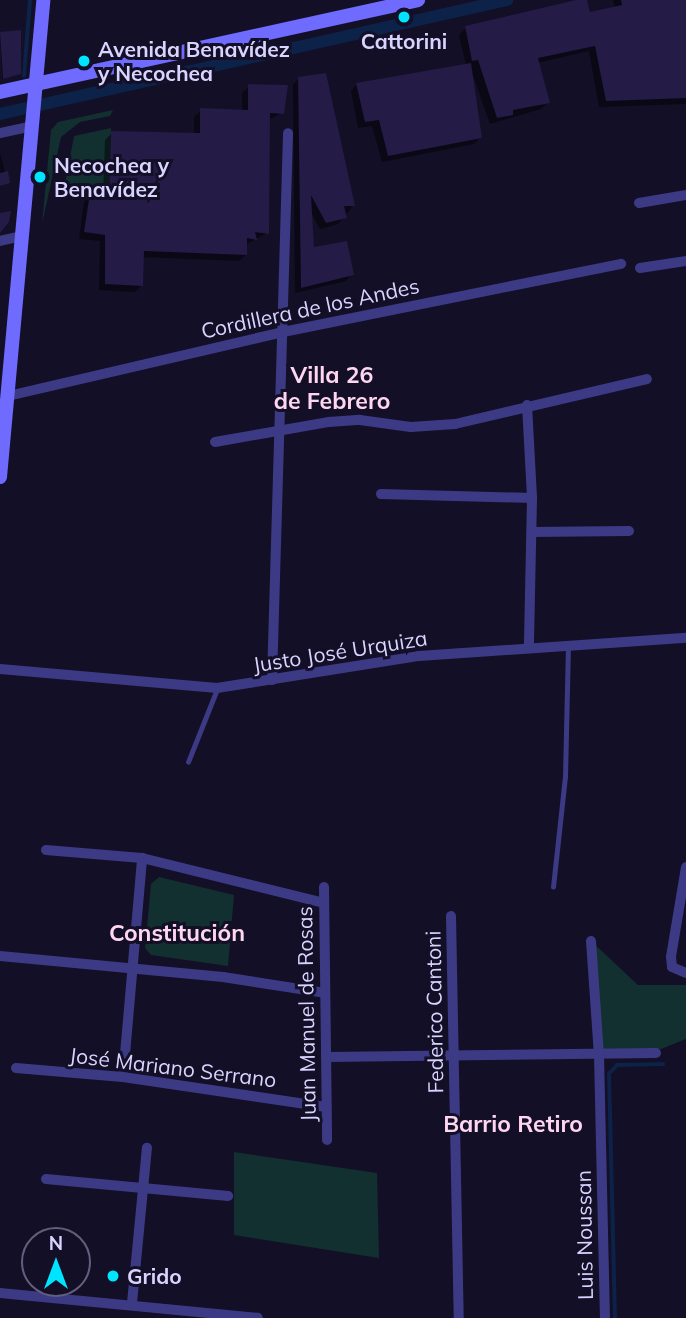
<!DOCTYPE html>
<html>
<head>
<meta charset="utf-8">
<style>
	body { margin:0 }
	#map { position:relative; width:686px; height:1318px; overflow:hidden; background:#130f26; font-family:Mulish,sans-serif }
	div>[style] { position:absolute }
	.green>* { inset:0; background:#12302f }
	.shadow>* { inset:0; background:#0007 }
	.stream>* { height:3.5px; margin:-1.75px; padding:0 1.75px; transform-origin:1.75px; border-radius:1.75px; background:#0c2248 }
	.canal>* { height:12px; margin:-6px; padding:0 6px; transform-origin:6px; border-radius:6px; background:#0c2248 }
	.building>* { inset:0; background:#241b47 }
	.service>* { height:4.5px; margin:-2.25px; padding:0 2.25px; transform-origin:2.25px; border-radius:2.25px; background:#3d3a85 }
	.minor>* { height:10px; margin:-5px; padding:0 5px; transform-origin:5px; border-radius:5px; background:#3d3a85 }
	.secondary>* { height:14px; margin:-7px; padding:0 7px; transform-origin:7px; border-radius:7px; background:#6f6bff }
	.dots>* { width:19px; height:19px; translate:-50% -50%; box-sizing:border-box; border:4px solid #130f26; border-radius:50% }
	span { translate:-50% -50%; white-space:nowrap; text-align:center; line-height:1.15; -webkit-text-stroke:6px #130f26; paint-order:stroke }
	.poi-label { font-size:21px; color:#d9d4ff; font-weight:700 }
	.left { translate:0 -50%; text-align:left }
	.street-label { font-size:21px; color:#d9d4ff }
	.neighbourhood-label { font-size:23px; color:#ffd6f0; font-weight:700 }
	.north { position:absolute; left:21px; top:1227px; width:70px; height:70px; box-sizing:border-box; background:#130f26; border:2px solid #625e7d; border-radius:50%; rotate:0deg; font-size:19px; font-weight:700; line-height:28px; text-align:center; color:#d9d4ff }
	.north::after { content:''; display:block; margin:auto; width:24px; height:32px; background:#00e5ff; clip-path:polygon(50% 0,100% 100%,50% 72%,0 100%) }
</style>
</head>
<body>
<div id="map">
	<div class="green">
		<i style="clip-path:polygon(113px 110px,110px 116px,80px 122px,61px 137px,42px 224px,51px 130px,58px 122px)"></i>
		<i style="clip-path:polygon(111px 128px,109px 194px,90px 193px,89px 198px,64px 189px,74px 136px)"></i>
		<i style="clip-path:polygon(159px 877px,234px 895px,228px 966px,151px 955px,145px 948px,151px 884px)"></i>
		<i style="clip-path:polygon(591px 941px,638px 985px,686px 985px,686px 1039px,661px 1049px,599px 1055px)"></i>
		<i style="clip-path:polygon(234px 1152px,377px 1173px,379px 1258px,234px 1235px)"></i>
	</div>
	<div class="shadow">
		<i style="clip-path:polygon(584px 0,589px 14px,615px 8px,613px 0,686px 0,686px 104px,599px 107px,589px 51px,537px 63px,548px 102px,541px 109px,490px 124px,470px 67px,481px 137px,474px 144px,382px 162px,372px 126px,358px 128px,351px 91px,357px 84px,466px 65px,459px 35px,466px 28px)"></i>
		<i style="clip-path:polygon(19px 32px,19px 74px,2px 79px,0 33px)"></i>
		<i style="clip-path:polygon(299px 78px,353px 206px,338px 224px,320px 229px,310px 211px,312px 249px,352px 274px,346px 281px,295px 293px,293px 85px)"></i>
		<i style="clip-path:polygon(249px 86px,282px 113px,268px 120px,267px 233px,245px 245px,246px 255px,239px 261px,142px 257px,142px 285px,135px 292px,99px 290px,100px 241px,79px 239px,84px 202px,91px 195px,103px 195px,105px 140px,112px 133px,194px 135px,194px 117px,201px 110px,242px 112px,242px 93px)"></i>
		<i style="clip-path:polygon(0 153px,8px 183px,0 186px)"></i>
	</div>
	<div class="stream">
		<i style="left:24px;top:76px;width:76px;rotate:-85.5deg"></i>
		<i style="left:0;top:111px;width:20px;rotate:-11deg"></i>
		<i style="left:615px;top:1318px;width:244px;rotate:-91.4deg"></i>
		<i style="left:609px;top:1074px;width:12px;rotate:-48deg"></i>
		<i style="left:617px;top:1065px;width:46px;rotate:-1.2deg"></i>
	</div>
	<div class="canal">
		<i style="left:0;top:114px;width:520px;rotate:-12.67deg"></i>
	</div>
	<div class="building">
		<i style="clip-path:polygon(576px 0,587px 0,590px 12px,622px 5px,621px 0,686px 0,686px 98px,606px 101px,595px 46px,538px 58px,550px 103px,513px 110px,513px 115px,497px 118px,478px 60px,472px 61px,465px 26px)"></i>
		<i style="clip-path:polygon(21px 30px,21px 74px,3px 79px,0 32px)"></i>
		<i style="clip-path:polygon(471px 63px,482px 138px,388px 156px,379px 120px,365px 122px,356px 83px)"></i>
		<i style="clip-path:polygon(326px 73px,355px 206px,344px 206px,347px 218px,326px 223px,311px 195px,314px 247px,347px 241px,354px 275px,301px 288px,298px 77px)"></i>
		<i style="clip-path:polygon(248px 84px,288px 85px,284px 114px,270px 113px,269px 234px,255px 232px,257px 240px,247px 238px,247px 255px,144px 251px,143px 286px,105px 284px,105px 235px,84px 232px,90px 193px,109px 194px,111px 131px,200px 133px,200px 108px,248px 110px)"></i>
		<i style="clip-path:polygon(8px 171px,10px 183px,0 186px,0 173px)"></i>
		<i style="clip-path:polygon(11px 211px,9px 222px,0 233px,0 213px)"></i>
	</div>
	<div class="service">
		<i style="left:188px;top:762px;width:79px;rotate:-68.3deg"></i>
		<i style="left:553px;top:887px;width:111px;rotate:-83.8deg"></i>
		<i style="left:565px;top:777px;width:130px;rotate:-88.7deg"></i>
	</div>
	<div class="minor">
		<i style="left:0;top:133px;width:33px;rotate:-12deg"></i>
		<i style="left:639px;top:203px;width:48px;rotate:-9.7deg"></i>
		<i style="left:0;top:241px;width:23px;rotate:-13deg"></i>
		<i style="left:640px;top:268px;width:47px;rotate:-8.7deg"></i>
		<i style="left:8px;top:396px;width:282px;rotate:-13.1deg"></i>
		<i style="left:283px;top:332px;width:345px;rotate:-11.4deg"></i>
		<i style="left:527px;top:405px;width:93px;rotate:86.9deg"></i>
		<i style="left:532px;top:498px;width:149px;rotate:91.2deg"></i>
		<i style="left:215px;top:442px;width:116px;rotate:-10deg"></i>
		<i style="left:329px;top:422px;width:31px;rotate:-4deg"></i>
		<i style="left:360px;top:420px;width:51px;rotate:7.8deg"></i>
		<i style="left:411px;top:427px;width:44px;rotate:-3.9deg"></i>
		<i style="left:455px;top:424px;width:197px;rotate:-13.2deg"></i>
		<i style="left:381px;top:494px;width:151px;rotate:1.5deg"></i>
		<i style="left:532px;top:532px;width:97px;rotate:-0.6deg"></i>
		<i style="left:0;top:669px;width:218px;rotate:5deg"></i>
		<i style="left:217px;top:688px;width:205px;rotate:-9deg"></i>
		<i style="left:419px;top:656px;width:268px;rotate:-3.9deg"></i>
		<i style="left:272px;top:680px;width:547px;rotate:-88.32deg"></i>
		<i style="left:46px;top:850px;width:96px;rotate:4.8deg"></i>
		<i style="left:142px;top:858px;width:187px;rotate:13.9deg"></i>
		<i style="left:686px;top:867px;width:91px;rotate:99.5deg"></i>
		<i style="left:671px;top:957px;width:10px;rotate:84deg"></i>
		<i style="left:672px;top:967px;width:15px;rotate:23deg"></i>
		<i style="left:324px;top:887px;width:253px;rotate:89.3deg"></i>
		<i style="left:451px;top:916px;width:402px;rotate:88.9deg"></i>
		<i style="left:591px;top:941px;width:114px;rotate:86deg"></i>
		<i style="left:599px;top:1055px;width:263px;rotate:88.7deg"></i>
		<i style="left:0;top:956px;width:224px;rotate:5.4deg"></i>
		<i style="left:223px;top:977px;width:103px;rotate:8.9deg"></i>
		<i style="left:326px;top:1057px;width:330px;rotate:-0.7deg"></i>
		<i style="left:16px;top:1068px;width:107px;rotate:4.8deg"></i>
		<i style="left:123px;top:1077px;width:205px;rotate:8.4deg"></i>
		<i style="left:123px;top:1077px;width:220px;rotate:-85deg"></i>
		<i style="left:46px;top:1179px;width:183px;rotate:5.3deg"></i>
		<i style="left:0;top:1293px;width:259px;rotate:5.5deg"></i>
		<i style="left:132px;top:1303px;width:156px;rotate:-84.5deg"></i>
	</div>
	<div class="secondary">
		<i style="left:0;top:92px;width:428px;rotate:-12.4deg"></i>
		<i style="left:0;top:477px;width:479px;rotate:-84.8deg"></i>
	</div>
	<div class="dots">
		<i style="left:404px;top:17px;background:#00e5ff"></i>
		<i style="left:84px;top:61px;background:#00e5ff"></i>
		<i style="left:40px;top:177px;background:#00e5ff"></i>
		<i style="left:113px;top:1276px;background:#00e5ff"></i>
	</div>
	<div class="poi-label">
		<span style="left:404px;top:41px">Cattorini</span>
		<span class="left" style="left:98px;top:61px">Avenida Benavídez<br>y Necochea</span>
		<span class="left" style="left:54px;top:177px">Necochea y<br>Benavídez</span>
		<span class="left" style="left:127px;top:1276px">Grido</span>
	</div>
	<div class="street-label">
		<span style="left:310px;top:308px;rotate:-12deg">Cordillera de los Andes</span>
		<span style="left:340px;top:651px;rotate:-9deg">Justo José Urquiza</span>
		<span style="left:434px;top:1012px;rotate:-91deg">Federico Cantoni</span>
		<span style="left:306px;top:1014px;rotate:-91deg">Juan Manuel de Rosas</span>
		<span style="left:173px;top:1067px;rotate:7deg">José Mariano Serrano</span>
		<span style="left:584px;top:1235px;rotate:-91deg">Luis Noussan</span>
	</div>
	<div class="neighbourhood-label">
		<span style="left:332px;top:388px">Villa 26<br>de Febrero</span>
		<span style="left:177px;top:933px">Constitución</span>
		<span style="left:513px;top:1124px">Barrio Retiro</span>
	</div>
	<div class="north">N</div>
</div>
</body>
</html>
